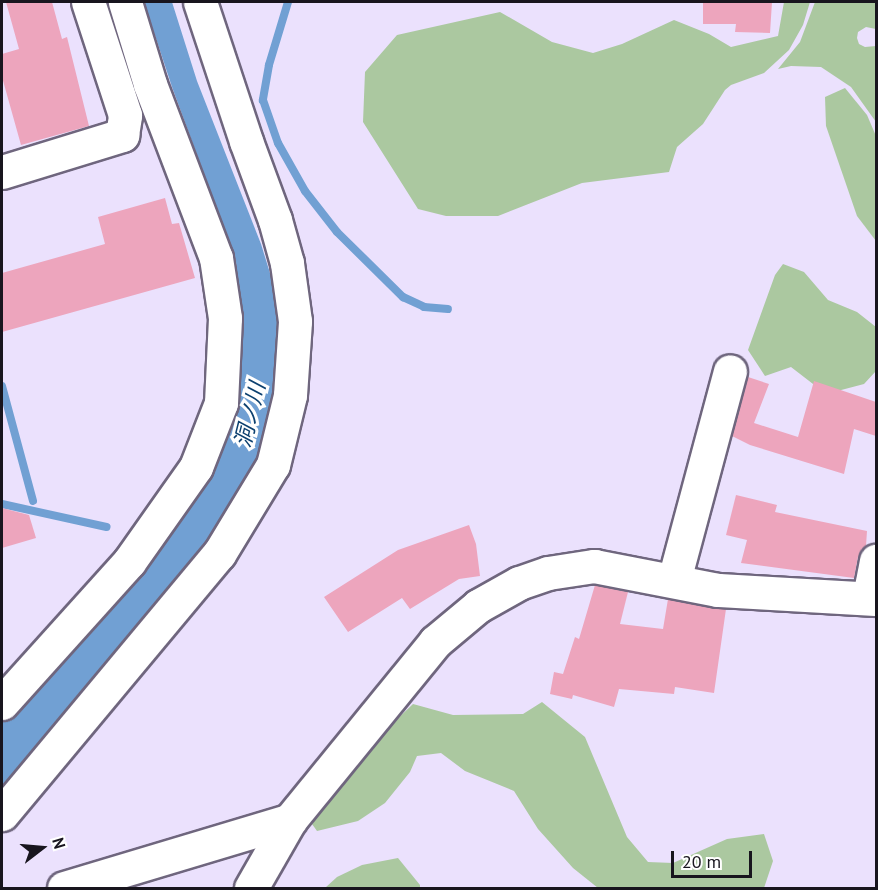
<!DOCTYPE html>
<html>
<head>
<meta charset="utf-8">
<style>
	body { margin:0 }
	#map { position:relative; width:878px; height:890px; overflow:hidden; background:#ebe1fd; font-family:"PT Sans","Noto Sans JP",sans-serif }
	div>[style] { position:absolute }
	.green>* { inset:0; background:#abc8a0 }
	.water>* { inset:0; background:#71a0d3 }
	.stream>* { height:8px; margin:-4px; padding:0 4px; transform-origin:4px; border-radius:4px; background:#71a0d3 }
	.building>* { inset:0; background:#eda5bd }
	.roads { filter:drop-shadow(2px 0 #6f667e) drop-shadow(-2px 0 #6f667e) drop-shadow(0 2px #6f667e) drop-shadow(0 -2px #6f667e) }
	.minor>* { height:33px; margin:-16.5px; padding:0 16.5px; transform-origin:16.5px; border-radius:16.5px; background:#fff }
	span { translate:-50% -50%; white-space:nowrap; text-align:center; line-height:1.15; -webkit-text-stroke:6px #fff; paint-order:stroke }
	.water-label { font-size:22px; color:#0c406f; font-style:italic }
	.frame { position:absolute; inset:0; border:3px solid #18151e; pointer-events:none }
	.north { position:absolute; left:12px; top:818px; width:60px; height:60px; -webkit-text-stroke:4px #fff; paint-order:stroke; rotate:74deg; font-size:16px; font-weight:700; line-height:24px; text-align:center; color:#18151e }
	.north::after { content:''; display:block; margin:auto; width:21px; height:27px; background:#18151e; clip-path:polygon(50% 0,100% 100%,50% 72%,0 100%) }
	.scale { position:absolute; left:671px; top:851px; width:81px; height:27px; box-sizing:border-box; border:3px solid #18151e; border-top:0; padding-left:8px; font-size:18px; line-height:21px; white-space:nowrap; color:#18151e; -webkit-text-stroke:4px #fff; paint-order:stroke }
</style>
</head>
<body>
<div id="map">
	<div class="green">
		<i style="clip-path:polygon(784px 2px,810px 2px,803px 25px,789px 50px,764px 73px,731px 85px,725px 90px,703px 124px,677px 147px,669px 172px,582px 183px,498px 216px,446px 216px,418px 209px,363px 122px,365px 72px,397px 35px,500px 12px,552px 42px,593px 53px,622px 44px,674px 20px,709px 34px,731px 47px,778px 36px)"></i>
		<i style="clip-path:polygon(815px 2px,876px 2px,876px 29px,866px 27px,858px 32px,857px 38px,859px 44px,865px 47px,876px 46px,876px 122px,851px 87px,821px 67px,791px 66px,778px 69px,800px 42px)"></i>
		<i style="clip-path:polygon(845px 88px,867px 115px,876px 136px,876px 241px,857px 216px,826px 126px,825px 97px)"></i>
		<i style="clip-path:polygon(783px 264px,804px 272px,828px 300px,857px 312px,876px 327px,876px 371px,864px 384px,826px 394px,791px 367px,765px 376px,748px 350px,775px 275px)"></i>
		<i style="clip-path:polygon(542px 702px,585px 737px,627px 837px,648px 862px,673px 863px,727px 839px,764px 834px,773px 861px,764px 888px,598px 888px,573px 868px,538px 829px,514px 791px,465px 771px,441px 753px,417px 756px,410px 772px,385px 803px,358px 821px,317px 831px,307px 817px,351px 763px,413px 704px,453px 715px,523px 714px)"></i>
		<i style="clip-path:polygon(398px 858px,420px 885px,420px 888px,325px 888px,337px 877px,362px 865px)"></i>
	</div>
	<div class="water">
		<i style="clip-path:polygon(144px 2px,172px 2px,197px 81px,261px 244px,278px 299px,281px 360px,273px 407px,254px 474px,223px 527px,2px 790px,2px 722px,152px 554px,239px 327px,236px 261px,172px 87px)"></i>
	</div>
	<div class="stream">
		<i style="left:288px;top:2px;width:66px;rotate:106.8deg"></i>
		<i style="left:269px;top:65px;width:36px;rotate:100deg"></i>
		<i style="left:263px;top:100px;width:46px;rotate:70.8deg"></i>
		<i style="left:278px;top:143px;width:55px;rotate:60.6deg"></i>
		<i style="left:305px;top:191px;width:52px;rotate:52deg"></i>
		<i style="left:337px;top:232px;width:93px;rotate:44.6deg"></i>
		<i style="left:403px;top:297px;width:23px;rotate:25deg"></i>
		<i style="left:424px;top:307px;width:24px;rotate:5deg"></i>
		<i style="left:2px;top:386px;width:119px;rotate:74.9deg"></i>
		<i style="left:2px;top:504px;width:107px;rotate:12.4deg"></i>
	</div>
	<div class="building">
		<i style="clip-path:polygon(6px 2px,52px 2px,62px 39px,67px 37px,89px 126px,21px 145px,2px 77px,2px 54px,19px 49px)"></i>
		<i style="clip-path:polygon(703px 2px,772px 2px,770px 33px,735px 32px,736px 24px,703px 24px)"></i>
		<i style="clip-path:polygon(165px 198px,172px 224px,179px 223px,195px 278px,2px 332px,2px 273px,105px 244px,98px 217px)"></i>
		<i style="clip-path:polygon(748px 377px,769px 384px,754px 423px,798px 437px,814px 381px,876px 402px,876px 436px,854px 429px,844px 474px,750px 445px,732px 436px)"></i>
		<i style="clip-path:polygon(736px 495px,777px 505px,775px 512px,867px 531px,866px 546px,858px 557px,854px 578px,741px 563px,747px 540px,726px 535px)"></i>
		<i style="clip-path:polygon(2px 508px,29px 515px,36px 538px,2px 548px)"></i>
		<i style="clip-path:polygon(469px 525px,476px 544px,480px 576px,459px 579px,410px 609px,402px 598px,348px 632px,324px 597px,398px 550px)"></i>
		<i style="clip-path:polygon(595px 585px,628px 592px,620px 624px,663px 629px,668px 599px,726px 609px,714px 693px,675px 687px,674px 694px,619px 689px,614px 707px,573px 695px,572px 699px,550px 694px,554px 672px,563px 674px,575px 637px,579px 639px)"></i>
	</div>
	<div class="roads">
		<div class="minor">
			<i style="left:2px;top:172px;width:126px;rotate:-17.1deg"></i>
			<i style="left:122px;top:135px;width:20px;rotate:-81deg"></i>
			<i style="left:125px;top:115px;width:119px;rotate:-108.1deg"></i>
			<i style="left:674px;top:580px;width:216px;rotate:-75deg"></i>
			<i style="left:869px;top:597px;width:37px;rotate:-79deg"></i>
			<i style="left:2px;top:703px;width:190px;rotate:-48deg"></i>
			<i style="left:129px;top:562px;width:116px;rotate:-54.8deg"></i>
			<i style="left:196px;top:467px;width:69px;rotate:-68.7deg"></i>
			<i style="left:221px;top:403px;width:85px;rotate:-87.3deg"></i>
			<i style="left:225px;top:318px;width:61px;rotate:-98.5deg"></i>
			<i style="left:216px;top:258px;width:186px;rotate:-110.8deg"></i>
			<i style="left:150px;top:84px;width:86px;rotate:-107deg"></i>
			<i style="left:2px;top:814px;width:339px;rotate:-50.2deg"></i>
			<i style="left:219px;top:554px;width:104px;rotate:-58.8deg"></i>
			<i style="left:273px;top:465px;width:72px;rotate:-76.3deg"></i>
			<i style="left:290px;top:395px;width:74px;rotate:-86.1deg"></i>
			<i style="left:295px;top:321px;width:59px;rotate:-97.9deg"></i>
			<i style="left:287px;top:263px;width:45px;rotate:-105.6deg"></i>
			<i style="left:275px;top:220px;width:84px;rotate:-110.2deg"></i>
			<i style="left:246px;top:141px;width:146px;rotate:-108.3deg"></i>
			<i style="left:64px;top:888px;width:236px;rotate:-16.7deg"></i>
			<i style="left:290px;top:820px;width:230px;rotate:-50.8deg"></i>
			<i style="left:435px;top:642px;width:56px;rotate:-39.9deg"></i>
			<i style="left:478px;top:606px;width:47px;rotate:-29.3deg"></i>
			<i style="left:519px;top:583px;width:31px;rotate:-19deg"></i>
			<i style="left:548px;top:573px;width:47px;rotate:-8.7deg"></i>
			<i style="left:594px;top:566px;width:126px;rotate:11deg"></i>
			<i style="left:718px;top:590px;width:158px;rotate:3.3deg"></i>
			<i style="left:251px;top:888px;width:78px;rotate:-60.2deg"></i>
		</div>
	</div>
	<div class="water-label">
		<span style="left:250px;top:415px;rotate:-76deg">洞ノ川</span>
	</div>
	<div class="frame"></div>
	<div class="north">N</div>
	<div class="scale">20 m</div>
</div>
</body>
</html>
